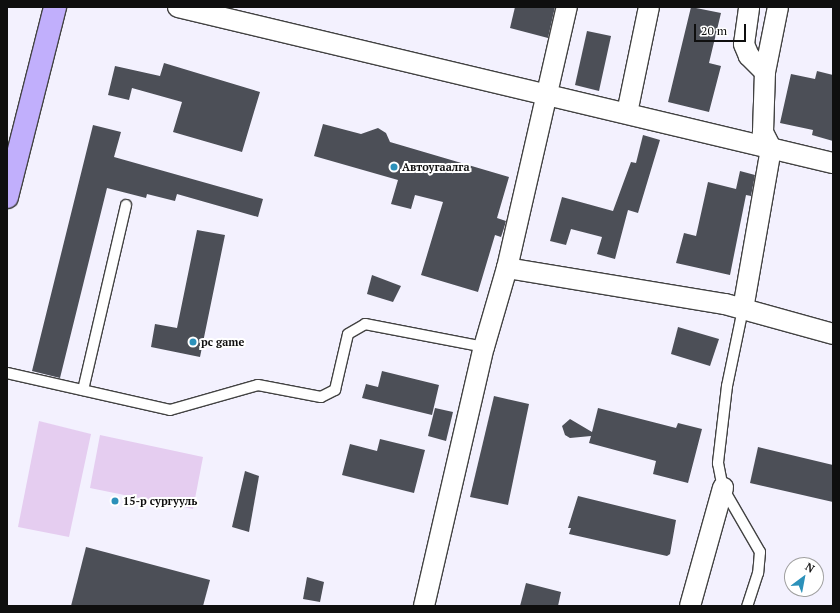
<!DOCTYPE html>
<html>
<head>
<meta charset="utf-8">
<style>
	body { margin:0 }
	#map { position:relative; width:840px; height:613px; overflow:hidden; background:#f3f1fe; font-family:"PT Serif",serif }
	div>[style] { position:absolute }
	.pitch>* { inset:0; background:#e5cdf0 }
	.building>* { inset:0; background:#4c4f57 }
	.roads { filter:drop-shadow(1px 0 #424242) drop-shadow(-1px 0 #424242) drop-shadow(0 1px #424242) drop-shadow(0 -1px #424242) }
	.lane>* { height:10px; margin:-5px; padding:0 5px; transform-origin:5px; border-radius:5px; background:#fff }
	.street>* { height:20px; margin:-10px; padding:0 10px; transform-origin:10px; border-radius:10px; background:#fff }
	.secondary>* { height:22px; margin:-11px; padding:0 11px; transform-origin:11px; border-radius:11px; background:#c1affc }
	.dots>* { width:11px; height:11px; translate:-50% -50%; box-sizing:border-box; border:2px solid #fff; border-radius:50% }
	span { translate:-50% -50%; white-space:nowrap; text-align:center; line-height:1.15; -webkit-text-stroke:4px #fff; paint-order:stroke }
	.poi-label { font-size:11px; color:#0f0f0f; font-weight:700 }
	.left { translate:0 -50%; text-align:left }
	.frame { position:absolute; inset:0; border:8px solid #0f0f0f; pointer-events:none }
	.north { position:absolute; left:784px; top:557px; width:40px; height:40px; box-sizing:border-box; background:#fff; border:1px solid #9f9f9f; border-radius:50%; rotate:32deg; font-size:11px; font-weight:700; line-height:16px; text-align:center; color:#0f0f0f }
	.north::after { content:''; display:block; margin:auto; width:14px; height:18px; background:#2c91ba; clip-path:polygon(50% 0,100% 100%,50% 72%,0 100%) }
	.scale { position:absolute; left:694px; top:24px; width:52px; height:18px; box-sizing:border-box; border:2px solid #0f0f0f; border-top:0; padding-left:5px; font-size:12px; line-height:14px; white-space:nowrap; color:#0f0f0f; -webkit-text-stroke:3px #fff; paint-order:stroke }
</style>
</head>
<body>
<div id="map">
	<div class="pitch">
		<i style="clip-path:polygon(39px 421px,91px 434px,69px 537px,18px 527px)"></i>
		<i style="clip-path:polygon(100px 435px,203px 457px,193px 509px,90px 488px)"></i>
	</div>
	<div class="building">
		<i style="clip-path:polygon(515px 7px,555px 7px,548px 38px,510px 28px)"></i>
		<i style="clip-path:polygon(691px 7px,721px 13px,709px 63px,721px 66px,709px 112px,668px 102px)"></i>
		<i style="clip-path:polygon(587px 31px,611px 36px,599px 91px,575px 85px)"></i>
		<i style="clip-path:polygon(164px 63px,260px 92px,242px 152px,173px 132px,182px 102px,132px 88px,129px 100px,108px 95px,115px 66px,160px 76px)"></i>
		<i style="clip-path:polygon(817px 71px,833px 75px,833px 141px,812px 135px,813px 130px,780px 123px,791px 74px,815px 79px)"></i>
		<i style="clip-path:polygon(323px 124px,361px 134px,378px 128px,386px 133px,390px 142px,509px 177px,497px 218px,506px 221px,504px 228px,501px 237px,495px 235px,478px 292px,421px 275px,443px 202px,415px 195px,411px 209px,391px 204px,398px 180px,314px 156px)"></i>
		<i style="clip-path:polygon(93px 125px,121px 132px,114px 157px,263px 199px,258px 217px,177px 194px,175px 201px,147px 194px,146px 198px,107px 188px,60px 378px,32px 371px)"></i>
		<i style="clip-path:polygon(643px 135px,660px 140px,638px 213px,628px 210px,615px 259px,597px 254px,602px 237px,571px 229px,566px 245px,550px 241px,562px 197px,613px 211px,631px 162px,636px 163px)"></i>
		<i style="clip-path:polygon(740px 171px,755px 175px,751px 196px,746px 195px,730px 275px,676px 263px,684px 233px,696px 236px,708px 182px,736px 189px)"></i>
		<i style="clip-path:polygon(197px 230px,225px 235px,200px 357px,151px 347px,155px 324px,177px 328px)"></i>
		<i style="clip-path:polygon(372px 275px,401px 286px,393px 302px,367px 294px)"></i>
		<i style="clip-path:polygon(678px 327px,719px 339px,710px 366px,671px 354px)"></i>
		<i style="clip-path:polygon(382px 371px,439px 385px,432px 415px,362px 398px,366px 384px,378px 387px)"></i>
		<i style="clip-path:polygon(494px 396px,529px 404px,508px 505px,470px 497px)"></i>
		<i style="clip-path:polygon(435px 408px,453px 412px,446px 441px,428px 436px)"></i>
		<i style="clip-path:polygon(598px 408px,676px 428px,678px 423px,702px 429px,688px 483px,653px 474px,656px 461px,589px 443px,591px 436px,570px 438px,565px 435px,562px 426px,570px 419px,592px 432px)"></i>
		<i style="clip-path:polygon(380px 439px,425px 450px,414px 493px,342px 475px,350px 444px,377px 451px)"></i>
		<i style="clip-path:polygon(758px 447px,833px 465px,833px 502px,750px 483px)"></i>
		<i style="clip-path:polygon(245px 471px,259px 476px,249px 532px,232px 527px)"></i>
		<i style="clip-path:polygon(578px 496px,676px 520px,670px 554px,667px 556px,569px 534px,571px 528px,568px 528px)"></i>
		<i style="clip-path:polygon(86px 547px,210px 580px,203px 606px,71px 606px)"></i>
		<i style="clip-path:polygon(307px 577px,324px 582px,320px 602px,303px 599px)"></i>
		<i style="clip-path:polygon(526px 583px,561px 592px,558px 606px,520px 606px)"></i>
	</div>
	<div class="roads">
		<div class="lane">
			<i style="left:743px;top:309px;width:79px;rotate:101.7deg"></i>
			<i style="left:727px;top:386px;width:78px;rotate:96.7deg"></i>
			<i style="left:718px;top:463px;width:25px;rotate:79deg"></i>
			<i style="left:723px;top:488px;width:74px;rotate:60deg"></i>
			<i style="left:760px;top:552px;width:21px;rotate:95deg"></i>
			<i style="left:758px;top:573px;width:35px;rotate:108deg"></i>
			<i style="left:7px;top:373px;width:167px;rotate:12.8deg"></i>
			<i style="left:170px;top:410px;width:91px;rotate:-15.9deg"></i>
			<i style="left:258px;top:385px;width:64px;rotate:10.8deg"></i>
			<i style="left:321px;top:397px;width:16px;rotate:-27deg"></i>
			<i style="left:335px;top:390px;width:57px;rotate:-76.9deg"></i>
			<i style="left:348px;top:334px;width:20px;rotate:-30deg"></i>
			<i style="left:365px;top:324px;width:121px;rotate:10.9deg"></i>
			<i style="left:83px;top:390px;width:190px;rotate:-76.9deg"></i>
		</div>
		<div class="street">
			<i style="left:178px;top:7px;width:673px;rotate:13.4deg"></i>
			<i style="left:765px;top:72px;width:66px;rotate:-78.7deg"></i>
			<i style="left:627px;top:113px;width:108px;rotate:-78.3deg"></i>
			<i style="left:507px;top:268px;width:221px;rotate:9.4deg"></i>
			<i style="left:725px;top:304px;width:112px;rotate:15.5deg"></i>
			<i style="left:743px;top:309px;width:163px;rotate:-80.1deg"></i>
			<i style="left:771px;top:148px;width:18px;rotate:-117deg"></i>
			<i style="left:763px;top:132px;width:60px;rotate:-88.1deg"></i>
			<i style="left:765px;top:72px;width:23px;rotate:-135deg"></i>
			<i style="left:749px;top:56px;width:13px;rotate:-113deg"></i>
			<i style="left:744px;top:44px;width:37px;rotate:-82deg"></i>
			<i style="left:424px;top:606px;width:266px;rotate:-77deg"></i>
			<i style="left:484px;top:347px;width:82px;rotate:-73.8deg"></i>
			<i style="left:507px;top:268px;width:268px;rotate:-77.1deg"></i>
			<i style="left:690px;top:606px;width:123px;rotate:-74.4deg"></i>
		</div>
		<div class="secondary">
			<i style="left:7px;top:197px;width:196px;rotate:-75.8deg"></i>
		</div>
	</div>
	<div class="dots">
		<i style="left:394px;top:167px;background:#2c91ba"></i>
		<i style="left:193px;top:342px;background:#2c91ba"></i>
		<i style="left:115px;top:501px;background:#2c91ba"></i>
	</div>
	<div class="poi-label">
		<span class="left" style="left:402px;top:167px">Автоугаалга</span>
		<span class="left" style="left:201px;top:342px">pc game</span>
		<span class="left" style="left:123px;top:501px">15-р сургууль</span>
	</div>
	<div class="frame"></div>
	<div class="north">N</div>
	<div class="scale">20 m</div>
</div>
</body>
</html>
